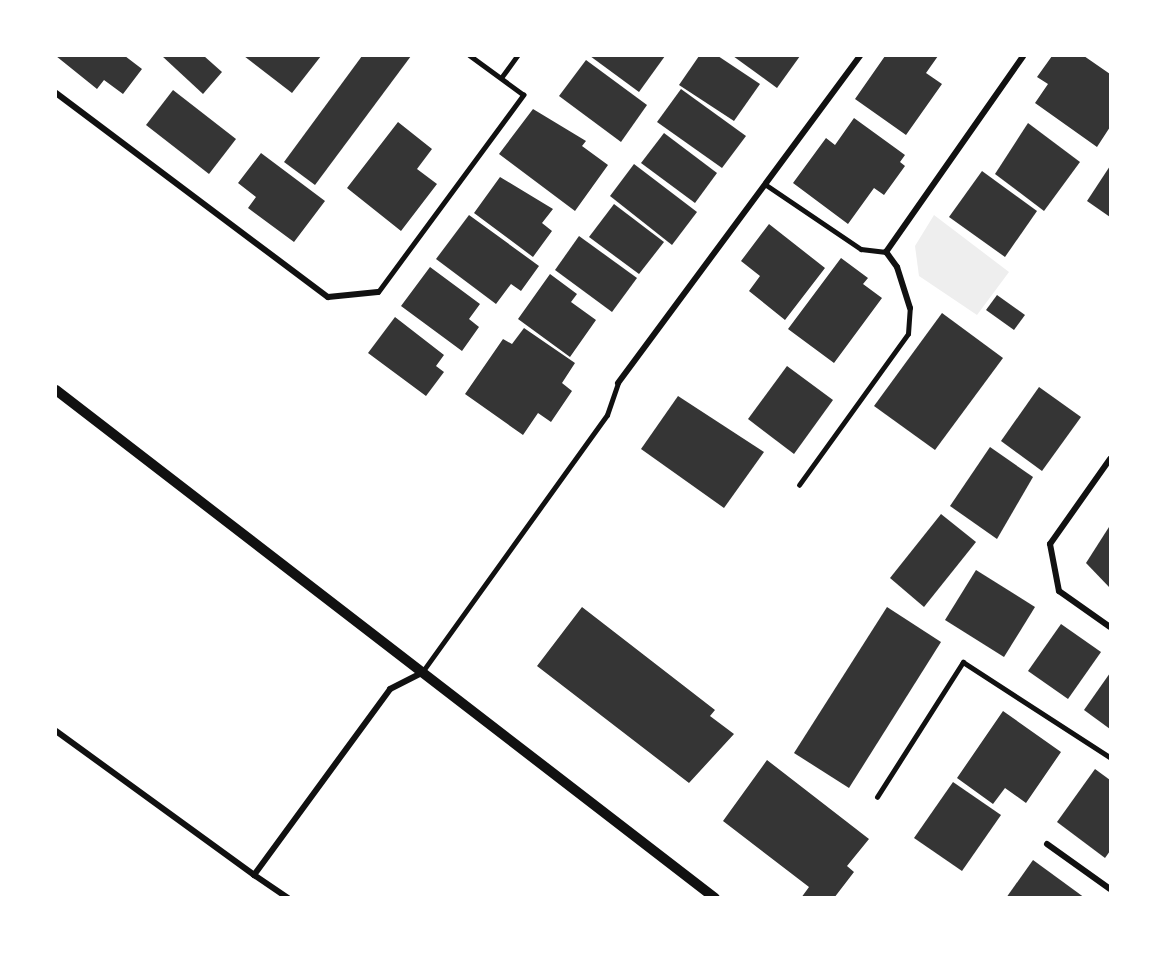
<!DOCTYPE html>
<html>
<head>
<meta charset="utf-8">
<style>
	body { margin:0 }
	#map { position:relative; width:1166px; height:953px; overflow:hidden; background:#fff; font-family:Georgia,serif }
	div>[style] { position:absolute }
	.green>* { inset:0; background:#eee }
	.building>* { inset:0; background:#353535 }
	.service>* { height:4.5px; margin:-2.25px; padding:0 2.25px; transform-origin:2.25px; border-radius:2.25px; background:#111 }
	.minor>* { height:6px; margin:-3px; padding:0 3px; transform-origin:3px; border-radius:3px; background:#111 }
	.tertiary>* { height:10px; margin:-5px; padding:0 5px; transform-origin:5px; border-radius:5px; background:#111 }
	span { translate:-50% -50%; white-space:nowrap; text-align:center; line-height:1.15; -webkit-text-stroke:4.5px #fff; paint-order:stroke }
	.frame { position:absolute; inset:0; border:57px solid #fff; pointer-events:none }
</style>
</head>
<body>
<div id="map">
	<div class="green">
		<i style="clip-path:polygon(934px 215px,1009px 272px,977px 315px,919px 276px,915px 246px)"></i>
	</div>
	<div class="building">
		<i style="clip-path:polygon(56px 56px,125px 56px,142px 69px,123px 94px,104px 80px,97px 89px)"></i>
		<i style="clip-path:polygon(162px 56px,204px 56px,222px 72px,203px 94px)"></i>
		<i style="clip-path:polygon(244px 56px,321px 56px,292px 93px)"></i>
		<i style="clip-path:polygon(362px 56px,411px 56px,315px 185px,284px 162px)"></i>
		<i style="clip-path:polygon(590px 56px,665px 56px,639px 92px)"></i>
		<i style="clip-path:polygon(699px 56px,718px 56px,760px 84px,734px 121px,679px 85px)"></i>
		<i style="clip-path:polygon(733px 56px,800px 56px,777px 88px)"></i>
		<i style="clip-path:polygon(885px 56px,938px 56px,926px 73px,942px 84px,906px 135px,855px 99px)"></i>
		<i style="clip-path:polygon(1052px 56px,1084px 56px,1110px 74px,1110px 127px,1097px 147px,1035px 103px,1048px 84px,1037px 77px)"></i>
		<i style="clip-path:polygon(586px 60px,647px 105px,621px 142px,559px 96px)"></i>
		<i style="clip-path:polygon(681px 89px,746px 136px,722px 168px,657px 122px)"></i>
		<i style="clip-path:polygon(173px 90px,236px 139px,209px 174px,146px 125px)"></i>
		<i style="clip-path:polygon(533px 109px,586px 141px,582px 146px,608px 165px,575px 211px,499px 154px)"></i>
		<i style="clip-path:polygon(854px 118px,905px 155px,900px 162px,905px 166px,884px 195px,874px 188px,848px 224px,793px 183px,826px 138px,835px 145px)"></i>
		<i style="clip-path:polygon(398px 122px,432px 149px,417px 169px,437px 184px,401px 231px,347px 188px)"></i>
		<i style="clip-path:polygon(1028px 123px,1080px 162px,1044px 211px,995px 174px)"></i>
		<i style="clip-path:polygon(664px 133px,717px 173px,695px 203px,641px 163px)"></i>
		<i style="clip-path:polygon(261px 153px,325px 201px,294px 242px,248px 208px,256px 197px,238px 183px)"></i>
		<i style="clip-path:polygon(634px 164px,697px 212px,672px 245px,610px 196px)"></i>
		<i style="clip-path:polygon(1110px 166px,1110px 217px,1087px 201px)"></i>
		<i style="clip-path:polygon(982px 171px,1037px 211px,1005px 257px,949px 217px)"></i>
		<i style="clip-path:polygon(500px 177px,553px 209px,542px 223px,552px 231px,533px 257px,474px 213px)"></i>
		<i style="clip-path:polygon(614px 204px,664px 242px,639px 274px,589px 237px)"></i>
		<i style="clip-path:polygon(469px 215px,539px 266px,521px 291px,511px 284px,496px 304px,436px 259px)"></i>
		<i style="clip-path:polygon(769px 224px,825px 268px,785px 320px,749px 291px,760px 276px,741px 261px)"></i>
		<i style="clip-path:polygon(579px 236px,637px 278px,612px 312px,555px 270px)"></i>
		<i style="clip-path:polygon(841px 258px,868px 278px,863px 284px,882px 298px,834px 363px,788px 329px)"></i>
		<i style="clip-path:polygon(430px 267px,480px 304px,469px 319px,479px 327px,462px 351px,401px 306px)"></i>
		<i style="clip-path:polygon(550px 274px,577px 294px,571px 302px,596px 320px,570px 357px,518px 319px)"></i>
		<i style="clip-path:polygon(997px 295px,1025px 315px,1014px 330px,986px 310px)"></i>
		<i style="clip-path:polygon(942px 313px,1003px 358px,935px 450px,874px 406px)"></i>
		<i style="clip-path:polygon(395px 317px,444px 355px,436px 366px,444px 372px,426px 396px,368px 353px)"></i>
		<i style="clip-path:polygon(524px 328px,575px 363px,562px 383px,572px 391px,551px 422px,538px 413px,523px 435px,465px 394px,503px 339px,512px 344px)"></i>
		<i style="clip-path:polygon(787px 366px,833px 400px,794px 454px,748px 419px)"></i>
		<i style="clip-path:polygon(1039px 387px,1081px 417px,1042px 471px,1001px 441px)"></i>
		<i style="clip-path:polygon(678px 396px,764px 452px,724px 508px,641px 449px)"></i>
		<i style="clip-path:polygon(990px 447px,1033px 477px,997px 539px,950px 506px)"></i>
		<i style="clip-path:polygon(941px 514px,976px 542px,924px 607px,890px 578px)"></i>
		<i style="clip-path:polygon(1109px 527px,1110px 528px,1110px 588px,1086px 563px)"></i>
		<i style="clip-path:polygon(976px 570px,1035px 607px,1004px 657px,945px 620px)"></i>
		<i style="clip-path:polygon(582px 607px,715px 710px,710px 716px,734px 734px,689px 783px,537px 666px)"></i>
		<i style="clip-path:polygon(887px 607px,941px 642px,849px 788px,794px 753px)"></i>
		<i style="clip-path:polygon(1061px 624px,1101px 652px,1068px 699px,1028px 671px)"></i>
		<i style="clip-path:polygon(1110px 673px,1110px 729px,1084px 710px)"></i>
		<i style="clip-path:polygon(1003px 711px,1061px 752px,1026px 803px,1005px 788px,993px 804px,957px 778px)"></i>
		<i style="clip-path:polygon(767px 760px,869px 839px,847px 866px,854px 872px,834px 898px,801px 898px,809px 887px,723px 821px)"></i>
		<i style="clip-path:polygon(1095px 769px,1110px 780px,1110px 851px,1105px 858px,1057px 822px)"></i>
		<i style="clip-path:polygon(953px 782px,1001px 815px,962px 871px,914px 838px)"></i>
		<i style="clip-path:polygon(1033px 860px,1085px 898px,1006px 898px)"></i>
	</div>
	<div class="service">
		<i style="left:501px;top:78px;width:27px;rotate:-54deg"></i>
		<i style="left:765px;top:184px;width:116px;rotate:34.1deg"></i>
		<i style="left:861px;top:249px;width:25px;rotate:7deg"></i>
		<i style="left:378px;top:292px;width:245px;rotate:-53.6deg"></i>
		<i style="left:523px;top:95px;width:66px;rotate:-143.7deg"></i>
		<i style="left:799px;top:485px;width:186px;rotate:-54.2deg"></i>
		<i style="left:908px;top:334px;width:26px;rotate:-86deg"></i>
		<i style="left:423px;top:671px;width:315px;rotate:-54.3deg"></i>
		<i style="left:607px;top:415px;width:34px;rotate:-71deg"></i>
		<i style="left:877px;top:797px;width:160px;rotate:-57.5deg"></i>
		<i style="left:963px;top:662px;width:175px;rotate:32.9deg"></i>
	</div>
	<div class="minor">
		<i style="left:56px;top:93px;width:340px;rotate:36.9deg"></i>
		<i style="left:328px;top:297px;width:50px;rotate:-5.7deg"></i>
		<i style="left:910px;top:308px;width:43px;rotate:-107.6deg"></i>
		<i style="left:897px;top:267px;width:19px;rotate:-126deg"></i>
		<i style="left:886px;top:252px;width:239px;rotate:-55deg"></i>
		<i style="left:618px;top:383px;width:407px;rotate:-53.5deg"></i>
		<i style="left:1110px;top:459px;width:104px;rotate:125.2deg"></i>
		<i style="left:1050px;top:544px;width:48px;rotate:79.2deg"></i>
		<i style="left:1059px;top:591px;width:62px;rotate:35.2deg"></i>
		<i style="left:56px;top:731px;width:245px;rotate:36deg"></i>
		<i style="left:254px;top:875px;width:230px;rotate:-53.8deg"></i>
		<i style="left:390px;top:689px;width:37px;rotate:-27deg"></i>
		<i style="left:1047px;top:844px;width:77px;rotate:35.5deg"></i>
		<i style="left:254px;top:875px;width:41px;rotate:34.1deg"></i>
	</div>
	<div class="tertiary">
		<i style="left:56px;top:390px;width:832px;rotate:37.63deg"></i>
	</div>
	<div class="frame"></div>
</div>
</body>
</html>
